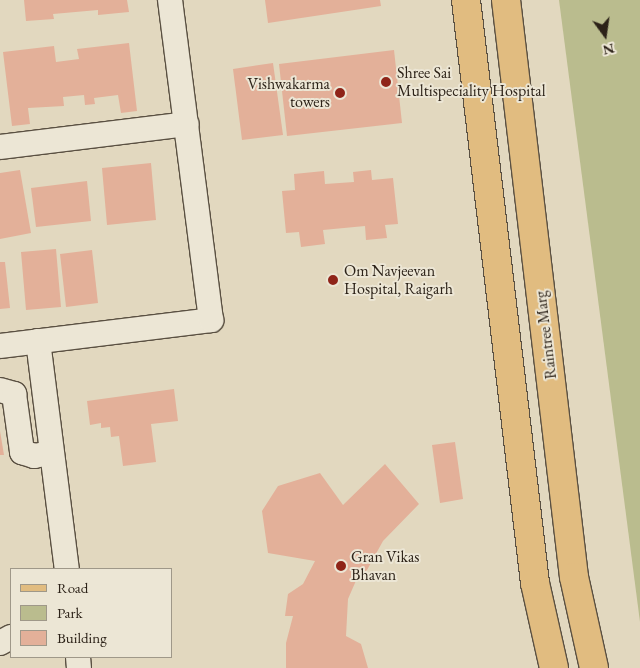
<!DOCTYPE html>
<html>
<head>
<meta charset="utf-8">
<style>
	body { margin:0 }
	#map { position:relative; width:640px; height:668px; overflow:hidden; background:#e2d8bf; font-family:"EB Garamond",serif }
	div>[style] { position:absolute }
	.green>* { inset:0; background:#babc8e }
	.building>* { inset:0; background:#e3b099 }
	.roads { filter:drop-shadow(1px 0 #5a5042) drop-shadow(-1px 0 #5a5042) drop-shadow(0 1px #5a5042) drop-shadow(0 -1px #5a5042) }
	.minor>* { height:24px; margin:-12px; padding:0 12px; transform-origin:12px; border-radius:12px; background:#ece6d5 }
	.major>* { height:28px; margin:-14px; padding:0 14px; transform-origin:14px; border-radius:14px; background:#e1bc80 }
	.dots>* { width:14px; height:14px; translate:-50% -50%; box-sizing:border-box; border:2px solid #ece6d5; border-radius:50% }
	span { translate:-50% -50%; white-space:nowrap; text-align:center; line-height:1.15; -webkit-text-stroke:4px #ece6d5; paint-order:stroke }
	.poi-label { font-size:16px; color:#2c2218 }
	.left { translate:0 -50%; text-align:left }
	.right { translate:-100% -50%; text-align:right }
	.street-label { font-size:16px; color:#2c2218 }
	.legend { position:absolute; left:10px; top:568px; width:162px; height:90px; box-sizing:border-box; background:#ece6d5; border:1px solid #9f9889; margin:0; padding:6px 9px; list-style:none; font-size:15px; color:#2c2218 }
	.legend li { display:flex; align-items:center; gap:10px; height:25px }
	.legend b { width:25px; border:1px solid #9f9889 }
	.north { position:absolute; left:580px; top:10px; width:50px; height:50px; -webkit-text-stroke:4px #ece6d5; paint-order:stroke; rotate:166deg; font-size:14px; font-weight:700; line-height:20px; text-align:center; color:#2c2218 }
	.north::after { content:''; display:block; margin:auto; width:18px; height:22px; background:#2c2218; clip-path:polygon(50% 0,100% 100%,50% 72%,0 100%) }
</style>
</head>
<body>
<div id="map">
	<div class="green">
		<i style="clip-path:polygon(559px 0,640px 0,640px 622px)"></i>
	</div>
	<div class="building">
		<i style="clip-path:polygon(24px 0,127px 0,129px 12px,98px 15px,98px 10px,53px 14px,54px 19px,26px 21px)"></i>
		<i style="clip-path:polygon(265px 0,380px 0,381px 6px,268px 23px)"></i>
		<i style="clip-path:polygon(129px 43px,137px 111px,121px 113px,118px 95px,94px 98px,95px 104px,85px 105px,84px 95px,63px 97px,64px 106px,28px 108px,30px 124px,12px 126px,3px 52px,54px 46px,56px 62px,79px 59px,77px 49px)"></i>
		<i style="clip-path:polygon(394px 50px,402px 123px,287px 136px,279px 64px)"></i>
		<i style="clip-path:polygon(273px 63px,283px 135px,242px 140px,233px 69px)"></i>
		<i style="clip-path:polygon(151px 163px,156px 220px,107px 225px,102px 168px)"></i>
		<i style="clip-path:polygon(20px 170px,31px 233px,0 239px,0 173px)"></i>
		<i style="clip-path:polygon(371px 170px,372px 180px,393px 178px,398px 224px,385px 225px,387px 238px,366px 240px,365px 226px,323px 230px,325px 244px,301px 247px,299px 232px,286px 233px,282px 191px,295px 190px,294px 174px,324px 171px,325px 184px,354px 182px,353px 172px)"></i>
		<i style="clip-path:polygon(87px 181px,91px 221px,36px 227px,31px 188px)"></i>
		<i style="clip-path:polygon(56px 249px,61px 307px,26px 310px,21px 252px)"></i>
		<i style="clip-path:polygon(92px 250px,98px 303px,66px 307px,60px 254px)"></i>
		<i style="clip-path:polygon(0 262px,5px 262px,10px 308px,0 309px)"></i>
		<i style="clip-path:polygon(174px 389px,178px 421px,151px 424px,156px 462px,123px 466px,119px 436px,111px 437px,110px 427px,101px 428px,101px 423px,90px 425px,87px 401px)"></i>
		<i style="clip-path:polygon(0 431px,4px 455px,0 455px)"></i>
		<i style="clip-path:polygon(455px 442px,463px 499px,440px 503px,432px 445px)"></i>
		<i style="clip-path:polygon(385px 464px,419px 504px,383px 541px,367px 570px,358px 576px,348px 599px,346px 636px,361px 644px,368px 668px,286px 668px,286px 643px,293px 616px,285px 616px,288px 594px,303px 584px,315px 561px,268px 553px,262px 511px,278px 486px,320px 473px,343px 505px)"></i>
	</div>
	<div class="roads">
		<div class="minor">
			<i style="left:0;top:147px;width:188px;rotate:-7deg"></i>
			<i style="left:38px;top:341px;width:230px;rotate:82.8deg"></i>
			<i style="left:0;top:346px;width:213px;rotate:-7deg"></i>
			<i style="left:211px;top:320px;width:323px;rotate:-97.3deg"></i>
			<i style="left:0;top:390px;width:15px;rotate:16deg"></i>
			<i style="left:14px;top:394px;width:59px;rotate:82.1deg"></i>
			<i style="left:22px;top:452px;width:13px;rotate:18deg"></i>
			<i style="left:34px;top:456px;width:17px;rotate:-10deg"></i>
			<i style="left:0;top:643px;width:13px;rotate:-29deg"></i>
			<i style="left:78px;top:657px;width:11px;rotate:85deg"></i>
		</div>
		<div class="major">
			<i style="left:466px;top:0;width:587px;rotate:83.25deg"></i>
			<i style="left:535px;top:583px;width:87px;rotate:77.4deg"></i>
			<i style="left:506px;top:0;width:581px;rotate:83.28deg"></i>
			<i style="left:574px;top:577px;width:93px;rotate:77.6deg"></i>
		</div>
	</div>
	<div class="dots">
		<i style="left:386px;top:82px;background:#8f2418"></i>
		<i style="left:340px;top:93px;background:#8f2418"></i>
		<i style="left:333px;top:280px;background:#8f2418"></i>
		<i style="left:341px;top:566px;background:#8f2418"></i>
	</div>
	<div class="poi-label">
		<span class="left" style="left:397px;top:82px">Shree Sai<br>Multispeciality Hospital</span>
		<span class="right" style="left:330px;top:93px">Vishwakarma<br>towers</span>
		<span class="left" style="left:344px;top:280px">Om Navjeevan<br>Hospital, Raigarh</span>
		<span class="left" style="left:351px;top:566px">Gran Vikas<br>Bhavan</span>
	</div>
	<div class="street-label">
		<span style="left:546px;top:335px;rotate:-97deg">Raintree Marg</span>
	</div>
	<ul class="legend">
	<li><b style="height:6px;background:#e1bc80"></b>Road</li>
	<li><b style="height:14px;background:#babc8e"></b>Park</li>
	<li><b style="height:14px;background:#e3b099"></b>Building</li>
	</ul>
	<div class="north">N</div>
</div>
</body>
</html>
